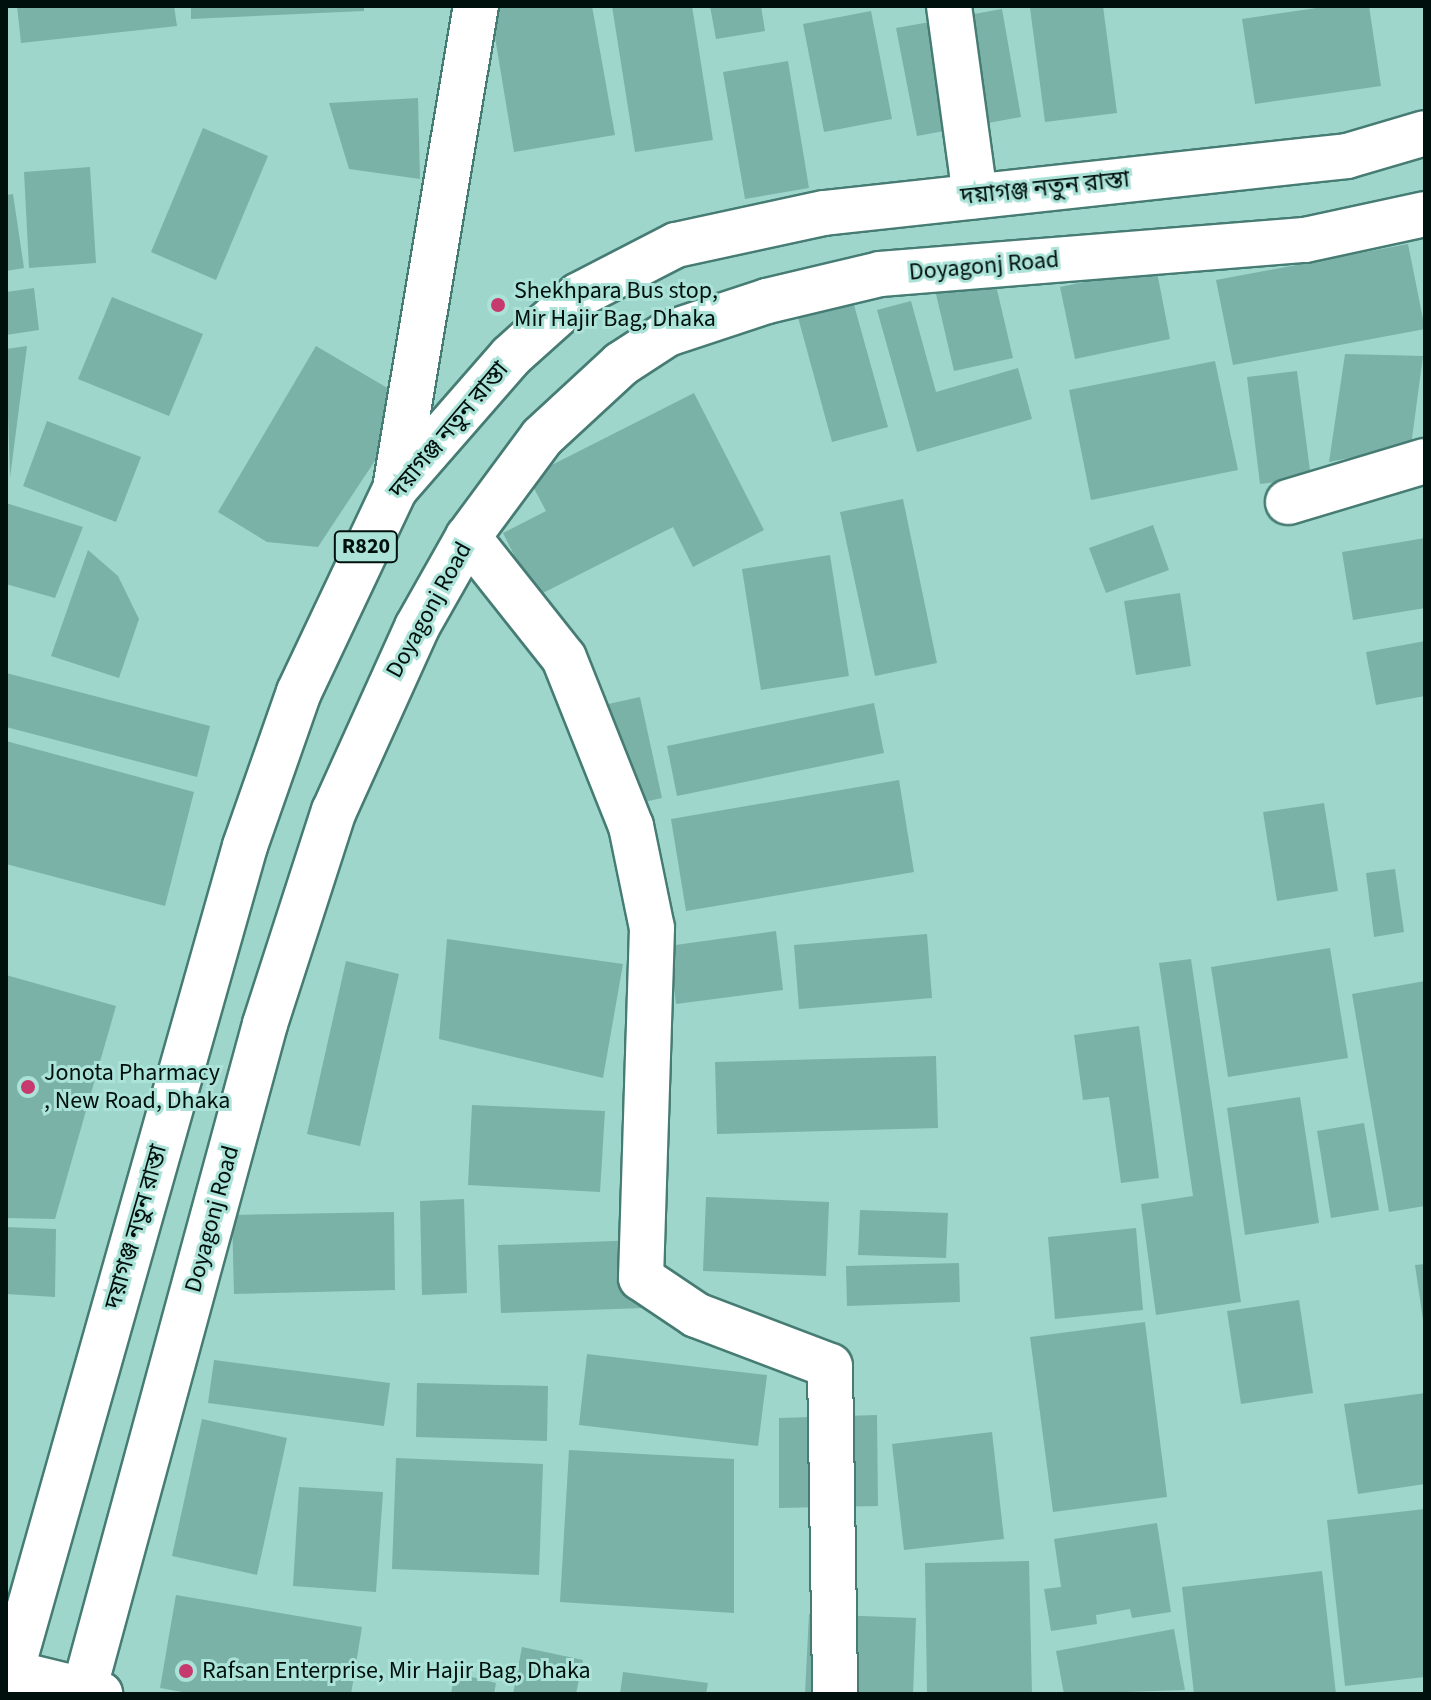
<!DOCTYPE html>
<html>
<head>
<meta charset="utf-8">
<style>
	body { margin:0 }
	#map { position:relative; width:1431px; height:1700px; overflow:hidden; background:#9ed6cc; font-family:"Source Sans 3","Noto Sans Bengali",sans-serif }
	div>[style] { position:absolute }
	.building>* { inset:0; background:#7bb2a8 }
	.roads { filter:drop-shadow(2px 0 #467c73) drop-shadow(-2px 0 #467c73) drop-shadow(0 2px #467c73) drop-shadow(0 -2px #467c73) }
	.minor>* { height:44px; margin:-22px; padding:0 22px; transform-origin:22px; border-radius:22px; background:#fff }
	.major>* { height:44px; margin:-22px; padding:0 22px; transform-origin:22px; border-radius:22px; background:#fff }
	.dots>* { width:22px; height:22px; translate:-50% -50%; box-sizing:border-box; border:4px solid #abe3d9; border-radius:50% }
	span { translate:-50% -50%; white-space:nowrap; text-align:center; line-height:1.15; -webkit-text-stroke:6px #abe3d9; paint-order:stroke }
	.shield-label span { padding:2px 6px; background:#abe3d9; border:2px solid; border-radius:6px; -webkit-text-stroke-width:0 }
	.shield-label { font-size:22px; color:#00100d; font-weight:700 }
	.street-label { font-size:24px; color:#00100d }
	.poi-label { font-size:24px; color:#00100d }
	.left { translate:0 -50%; text-align:left }
	.frame { position:absolute; inset:0; border:8px solid #00100d; pointer-events:none }
</style>
</head>
<body>
<div id="map">
	<div class="building">
		<i style="clip-path:polygon(17px 6px,174px 6px,177px 26px,21px 43px)"></i>
		<i style="clip-path:polygon(191px 6px,364px 6px,364px 11px,191px 19px)"></i>
		<i style="clip-path:polygon(592px 6px,615px 135px,514px 152px,490px 7px)"></i>
		<i style="clip-path:polygon(612px 6px,692px 6px,713px 140px,635px 152px)"></i>
		<i style="clip-path:polygon(710px 6px,761px 6px,765px 31px,716px 39px)"></i>
		<i style="clip-path:polygon(1048px 6px,1103px 6px,1117px 113px,1045px 122px,1030px 8px)"></i>
		<i style="clip-path:polygon(1330px 6px,1369px 6px,1381px 86px,1255px 104px,1242px 19px)"></i>
		<i style="clip-path:polygon(1002px 9px,1021px 117px,917px 136px,896px 28px)"></i>
		<i style="clip-path:polygon(871px 11px,892px 119px,824px 132px,803px 24px)"></i>
		<i style="clip-path:polygon(788px 61px,809px 188px,745px 199px,723px 72px)"></i>
		<i style="clip-path:polygon(418px 98px,420px 179px,349px 169px,329px 103px)"></i>
		<i style="clip-path:polygon(203px 128px,268px 156px,216px 280px,151px 252px)"></i>
		<i style="clip-path:polygon(90px 167px,96px 263px,29px 268px,24px 172px)"></i>
		<i style="clip-path:polygon(13px 194px,24px 268px,6px 271px,6px 195px)"></i>
		<i style="clip-path:polygon(1408px 244px,1425px 329px,1233px 365px,1216px 280px)"></i>
		<i style="clip-path:polygon(1156px 267px,1170px 339px,1075px 359px,1060px 287px)"></i>
		<i style="clip-path:polygon(995px 281px,1013px 358px,954px 371px,936px 294px)"></i>
		<i style="clip-path:polygon(34px 288px,39px 330px,6px 335px,6px 292px)"></i>
		<i style="clip-path:polygon(851px 294px,888px 427px,832px 442px,796px 310px)"></i>
		<i style="clip-path:polygon(112px 297px,203px 334px,169px 416px,78px 379px)"></i>
		<i style="clip-path:polygon(911px 301px,936px 392px,1018px 368px,1032px 419px,917px 452px,877px 310px)"></i>
		<i style="clip-path:polygon(27px 346px,10px 478px,6px 349px)"></i>
		<i style="clip-path:polygon(316px 346px,413px 403px,318px 547px,267px 542px,218px 512px)"></i>
		<i style="clip-path:polygon(1345px 354px,1423px 356px,1411px 446px,1329px 462px)"></i>
		<i style="clip-path:polygon(1215px 361px,1238px 470px,1091px 500px,1069px 390px)"></i>
		<i style="clip-path:polygon(1297px 371px,1311px 478px,1260px 484px,1247px 377px)"></i>
		<i style="clip-path:polygon(694px 393px,764px 530px,693px 567px,673px 527px,535px 597px,503px 533px,546px 511px,528px 477px)"></i>
		<i style="clip-path:polygon(47px 421px,141px 457px,116px 522px,23px 486px)"></i>
		<i style="clip-path:polygon(903px 499px,937px 663px,875px 676px,840px 512px)"></i>
		<i style="clip-path:polygon(6px 503px,83px 527px,55px 598px,6px 584px)"></i>
		<i style="clip-path:polygon(1153px 525px,1169px 570px,1106px 593px,1089px 548px)"></i>
		<i style="clip-path:polygon(1425px 538px,1425px 608px,1353px 620px,1342px 552px)"></i>
		<i style="clip-path:polygon(88px 550px,118px 576px,139px 619px,119px 678px,51px 656px)"></i>
		<i style="clip-path:polygon(830px 555px,849px 676px,761px 690px,742px 569px)"></i>
		<i style="clip-path:polygon(1180px 593px,1191px 666px,1136px 675px,1124px 601px)"></i>
		<i style="clip-path:polygon(1425px 641px,1425px 696px,1376px 705px,1366px 652px)"></i>
		<i style="clip-path:polygon(6px 673px,210px 726px,197px 777px,6px 727px)"></i>
		<i style="clip-path:polygon(640px 697px,662px 798px,604px 811px,581px 710px)"></i>
		<i style="clip-path:polygon(874px 703px,884px 753px,677px 796px,667px 746px)"></i>
		<i style="clip-path:polygon(6px 741px,194px 792px,165px 906px,6px 864px)"></i>
		<i style="clip-path:polygon(899px 780px,914px 872px,686px 911px,671px 819px)"></i>
		<i style="clip-path:polygon(1324px 803px,1338px 891px,1277px 901px,1263px 812px)"></i>
		<i style="clip-path:polygon(1395px 869px,1404px 932px,1374px 937px,1366px 873px)"></i>
		<i style="clip-path:polygon(776px 931px,783px 990px,676px 1004px,668px 946px)"></i>
		<i style="clip-path:polygon(927px 934px,932px 998px,799px 1009px,794px 945px)"></i>
		<i style="clip-path:polygon(447px 939px,623px 964px,603px 1078px,439px 1039px)"></i>
		<i style="clip-path:polygon(1330px 948px,1348px 1058px,1228px 1077px,1211px 967px)"></i>
		<i style="clip-path:polygon(1191px 959px,1241px 1302px,1156px 1315px,1141px 1204px,1193px 1196px,1159px 963px)"></i>
		<i style="clip-path:polygon(346px 961px,399px 974px,360px 1146px,307px 1134px)"></i>
		<i style="clip-path:polygon(6px 975px,116px 1006px,55px 1219px,6px 1218px)"></i>
		<i style="clip-path:polygon(1425px 981px,1425px 1206px,1389px 1212px,1352px 994px)"></i>
		<i style="clip-path:polygon(1139px 1026px,1159px 1178px,1121px 1183px,1109px 1097px,1083px 1100px,1074px 1035px)"></i>
		<i style="clip-path:polygon(936px 1056px,938px 1128px,717px 1134px,715px 1062px)"></i>
		<i style="clip-path:polygon(1300px 1097px,1319px 1223px,1245px 1235px,1227px 1108px)"></i>
		<i style="clip-path:polygon(472px 1105px,605px 1111px,600px 1192px,468px 1185px)"></i>
		<i style="clip-path:polygon(1364px 1123px,1379px 1210px,1331px 1218px,1317px 1131px)"></i>
		<i style="clip-path:polygon(706px 1197px,829px 1202px,826px 1276px,703px 1271px)"></i>
		<i style="clip-path:polygon(464px 1199px,467px 1293px,422px 1295px,420px 1201px)"></i>
		<i style="clip-path:polygon(860px 1210px,948px 1213px,946px 1258px,858px 1255px)"></i>
		<i style="clip-path:polygon(394px 1212px,395px 1290px,234px 1294px,232px 1215px)"></i>
		<i style="clip-path:polygon(6px 1227px,56px 1229px,55px 1297px,6px 1294px)"></i>
		<i style="clip-path:polygon(1136px 1228px,1143px 1310px,1055px 1319px,1048px 1237px)"></i>
		<i style="clip-path:polygon(643px 1240px,644px 1308px,501px 1313px,498px 1245px)"></i>
		<i style="clip-path:polygon(959px 1263px,960px 1302px,847px 1306px,846px 1266px)"></i>
		<i style="clip-path:polygon(1425px 1264px,1425px 1320px,1423px 1320px,1415px 1265px)"></i>
		<i style="clip-path:polygon(1299px 1300px,1313px 1393px,1241px 1404px,1227px 1311px)"></i>
		<i style="clip-path:polygon(1145px 1322px,1167px 1497px,1053px 1512px,1030px 1337px)"></i>
		<i style="clip-path:polygon(587px 1354px,767px 1375px,758px 1446px,579px 1425px)"></i>
		<i style="clip-path:polygon(214px 1360px,390px 1383px,384px 1426px,208px 1403px)"></i>
		<i style="clip-path:polygon(417px 1383px,548px 1386px,547px 1441px,416px 1437px)"></i>
		<i style="clip-path:polygon(1425px 1393px,1425px 1484px,1358px 1494px,1344px 1404px)"></i>
		<i style="clip-path:polygon(877px 1415px,878px 1506px,779px 1508px,779px 1418px)"></i>
		<i style="clip-path:polygon(202px 1419px,287px 1438px,257px 1575px,172px 1556px)"></i>
		<i style="clip-path:polygon(992px 1432px,1004px 1539px,904px 1550px,892px 1444px)"></i>
		<i style="clip-path:polygon(569px 1450px,734px 1459px,734px 1613px,560px 1602px)"></i>
		<i style="clip-path:polygon(396px 1458px,543px 1464px,539px 1575px,392px 1569px)"></i>
		<i style="clip-path:polygon(299px 1487px,383px 1492px,376px 1592px,293px 1586px)"></i>
		<i style="clip-path:polygon(1425px 1509px,1425px 1677px,1345px 1686px,1327px 1520px)"></i>
		<i style="clip-path:polygon(1157px 1523px,1171px 1612px,1132px 1618px,1130px 1609px,1096px 1615px,1097px 1624px,1051px 1631px,1044px 1589px,1061px 1587px,1054px 1539px)"></i>
		<i style="clip-path:polygon(1029px 1561px,1032px 1694px,927px 1694px,925px 1563px)"></i>
		<i style="clip-path:polygon(1322px 1571px,1336px 1694px,1194px 1694px,1182px 1587px)"></i>
		<i style="clip-path:polygon(176px 1595px,362px 1627px,351px 1694px,193px 1694px,160px 1688px)"></i>
		<i style="clip-path:polygon(809px 1614px,916px 1618px,913px 1694px,805px 1694px)"></i>
		<i style="clip-path:polygon(1174px 1629px,1185px 1690px,1064px 1694px,1056px 1651px)"></i>
		<i style="clip-path:polygon(522px 1647px,583px 1660px,576px 1694px,513px 1694px)"></i>
		<i style="clip-path:polygon(623px 1672px,708px 1683px,706px 1694px,620px 1694px)"></i>
		<i style="clip-path:polygon(455px 1673px,496px 1683px,494px 1694px,451px 1694px)"></i>
	</div>
	<div class="roads">
		<div class="minor">
			<i style="left:949px;top:6px;width:192px;rotate:82.2deg"></i>
			<i style="left:395px;top:489px;width:490px;rotate:-80.5deg"></i>
			<i style="left:1288px;top:502px;width:143px;rotate:-16.7deg"></i>
			<i style="left:468px;top:537px;width:154px;rotate:51.6deg"></i>
			<i style="left:564px;top:658px;width:181px;rotate:68.3deg"></i>
			<i style="left:631px;top:826px;width:104px;rotate:78.4deg"></i>
			<i style="left:652px;top:928px;width:350px;rotate:91.8deg"></i>
			<i style="left:641px;top:1278px;width:66px;rotate:33.9deg"></i>
			<i style="left:696px;top:1315px;width:143px;rotate:20.8deg"></i>
			<i style="left:830px;top:1366px;width:328px;rotate:89.1deg"></i>
			<i style="left:10px;top:1672px;width:93px;rotate:13.7deg"></i>
		</div>
		<div class="major">
			<i style="left:6px;top:1690px;width:877px;rotate:-74.19deg"></i>
			<i style="left:245px;top:846px;width:163px;rotate:-70.7deg"></i>
			<i style="left:299px;top:692px;width:225px;rotate:-64.7deg"></i>
			<i style="left:395px;top:489px;width:176px;rotate:-48.9deg"></i>
			<i style="left:511px;top:356px;width:91px;rotate:-41.9deg"></i>
			<i style="left:579px;top:295px;width:109px;rotate:-27.3deg"></i>
			<i style="left:676px;top:245px;width:151px;rotate:-12.2deg"></i>
			<i style="left:824px;top:213px;width:526px;rotate:-6.22deg"></i>
			<i style="left:1347px;top:156px;width:81px;rotate:-16.4deg"></i>
			<i style="left:83px;top:1694px;width:694px;rotate:-74.8deg"></i>
			<i style="left:265px;top:1024px;width:224px;rotate:-72.1deg"></i>
			<i style="left:334px;top:811px;width:202px;rotate:-65.7deg"></i>
			<i style="left:417px;top:627px;width:103px;rotate:-60.5deg"></i>
			<i style="left:468px;top:537px;width:124px;rotate:-53.5deg"></i>
			<i style="left:542px;top:437px;width:108px;rotate:-42.7deg"></i>
			<i style="left:621px;top:364px;width:55px;rotate:-33.1deg"></i>
			<i style="left:667px;top:334px;width:105px;rotate:-18.3deg"></i>
			<i style="left:767px;top:301px;width:116px;rotate:-13.4deg"></i>
			<i style="left:880px;top:274px;width:426px;rotate:-4.6deg"></i>
			<i style="left:1305px;top:240px;width:123px;rotate:-12.2deg"></i>
		</div>
	</div>
	<div class="dots">
		<i style="left:498px;top:305px;background:#c63a6e"></i>
		<i style="left:28px;top:1087px;background:#c63a6e"></i>
		<i style="left:186px;top:1671px;background:#c63a6e"></i>
	</div>
	<div class="shield-label">
		<span style="left:366px;top:547px">R820</span>
	</div>
	<div class="street-label">
		<span style="left:1045px;top:188px;rotate:-6deg">দয়াগঞ্জ নতুন রাস্তা</span>
		<span style="left:984px;top:266px;rotate:-5deg">Doyagonj Road</span>
		<span style="left:449px;top:430px;rotate:-50deg">দয়াগঞ্জ নতুন রাস্তা</span>
		<span style="left:429px;top:610px;rotate:-61deg">Doyagonj Road</span>
		<span style="left:212px;top:1219px;rotate:-75deg">Doyagonj Road</span>
		<span style="left:136px;top:1227px;rotate:-74deg">দয়াগঞ্জ নতুন রাস্তা</span>
	</div>
	<div class="poi-label">
		<span class="left" style="left:514px;top:305px">Shekhpara Bus stop,<br>Mir Hajir Bag, Dhaka</span>
		<span class="left" style="left:44px;top:1087px">Jonota Pharmacy<br>, New Road, Dhaka</span>
		<span class="left" style="left:202px;top:1671px">Rafsan Enterprise, Mir Hajir Bag, Dhaka</span>
	</div>
	<div class="frame"></div>
</div>
</body>
</html>
